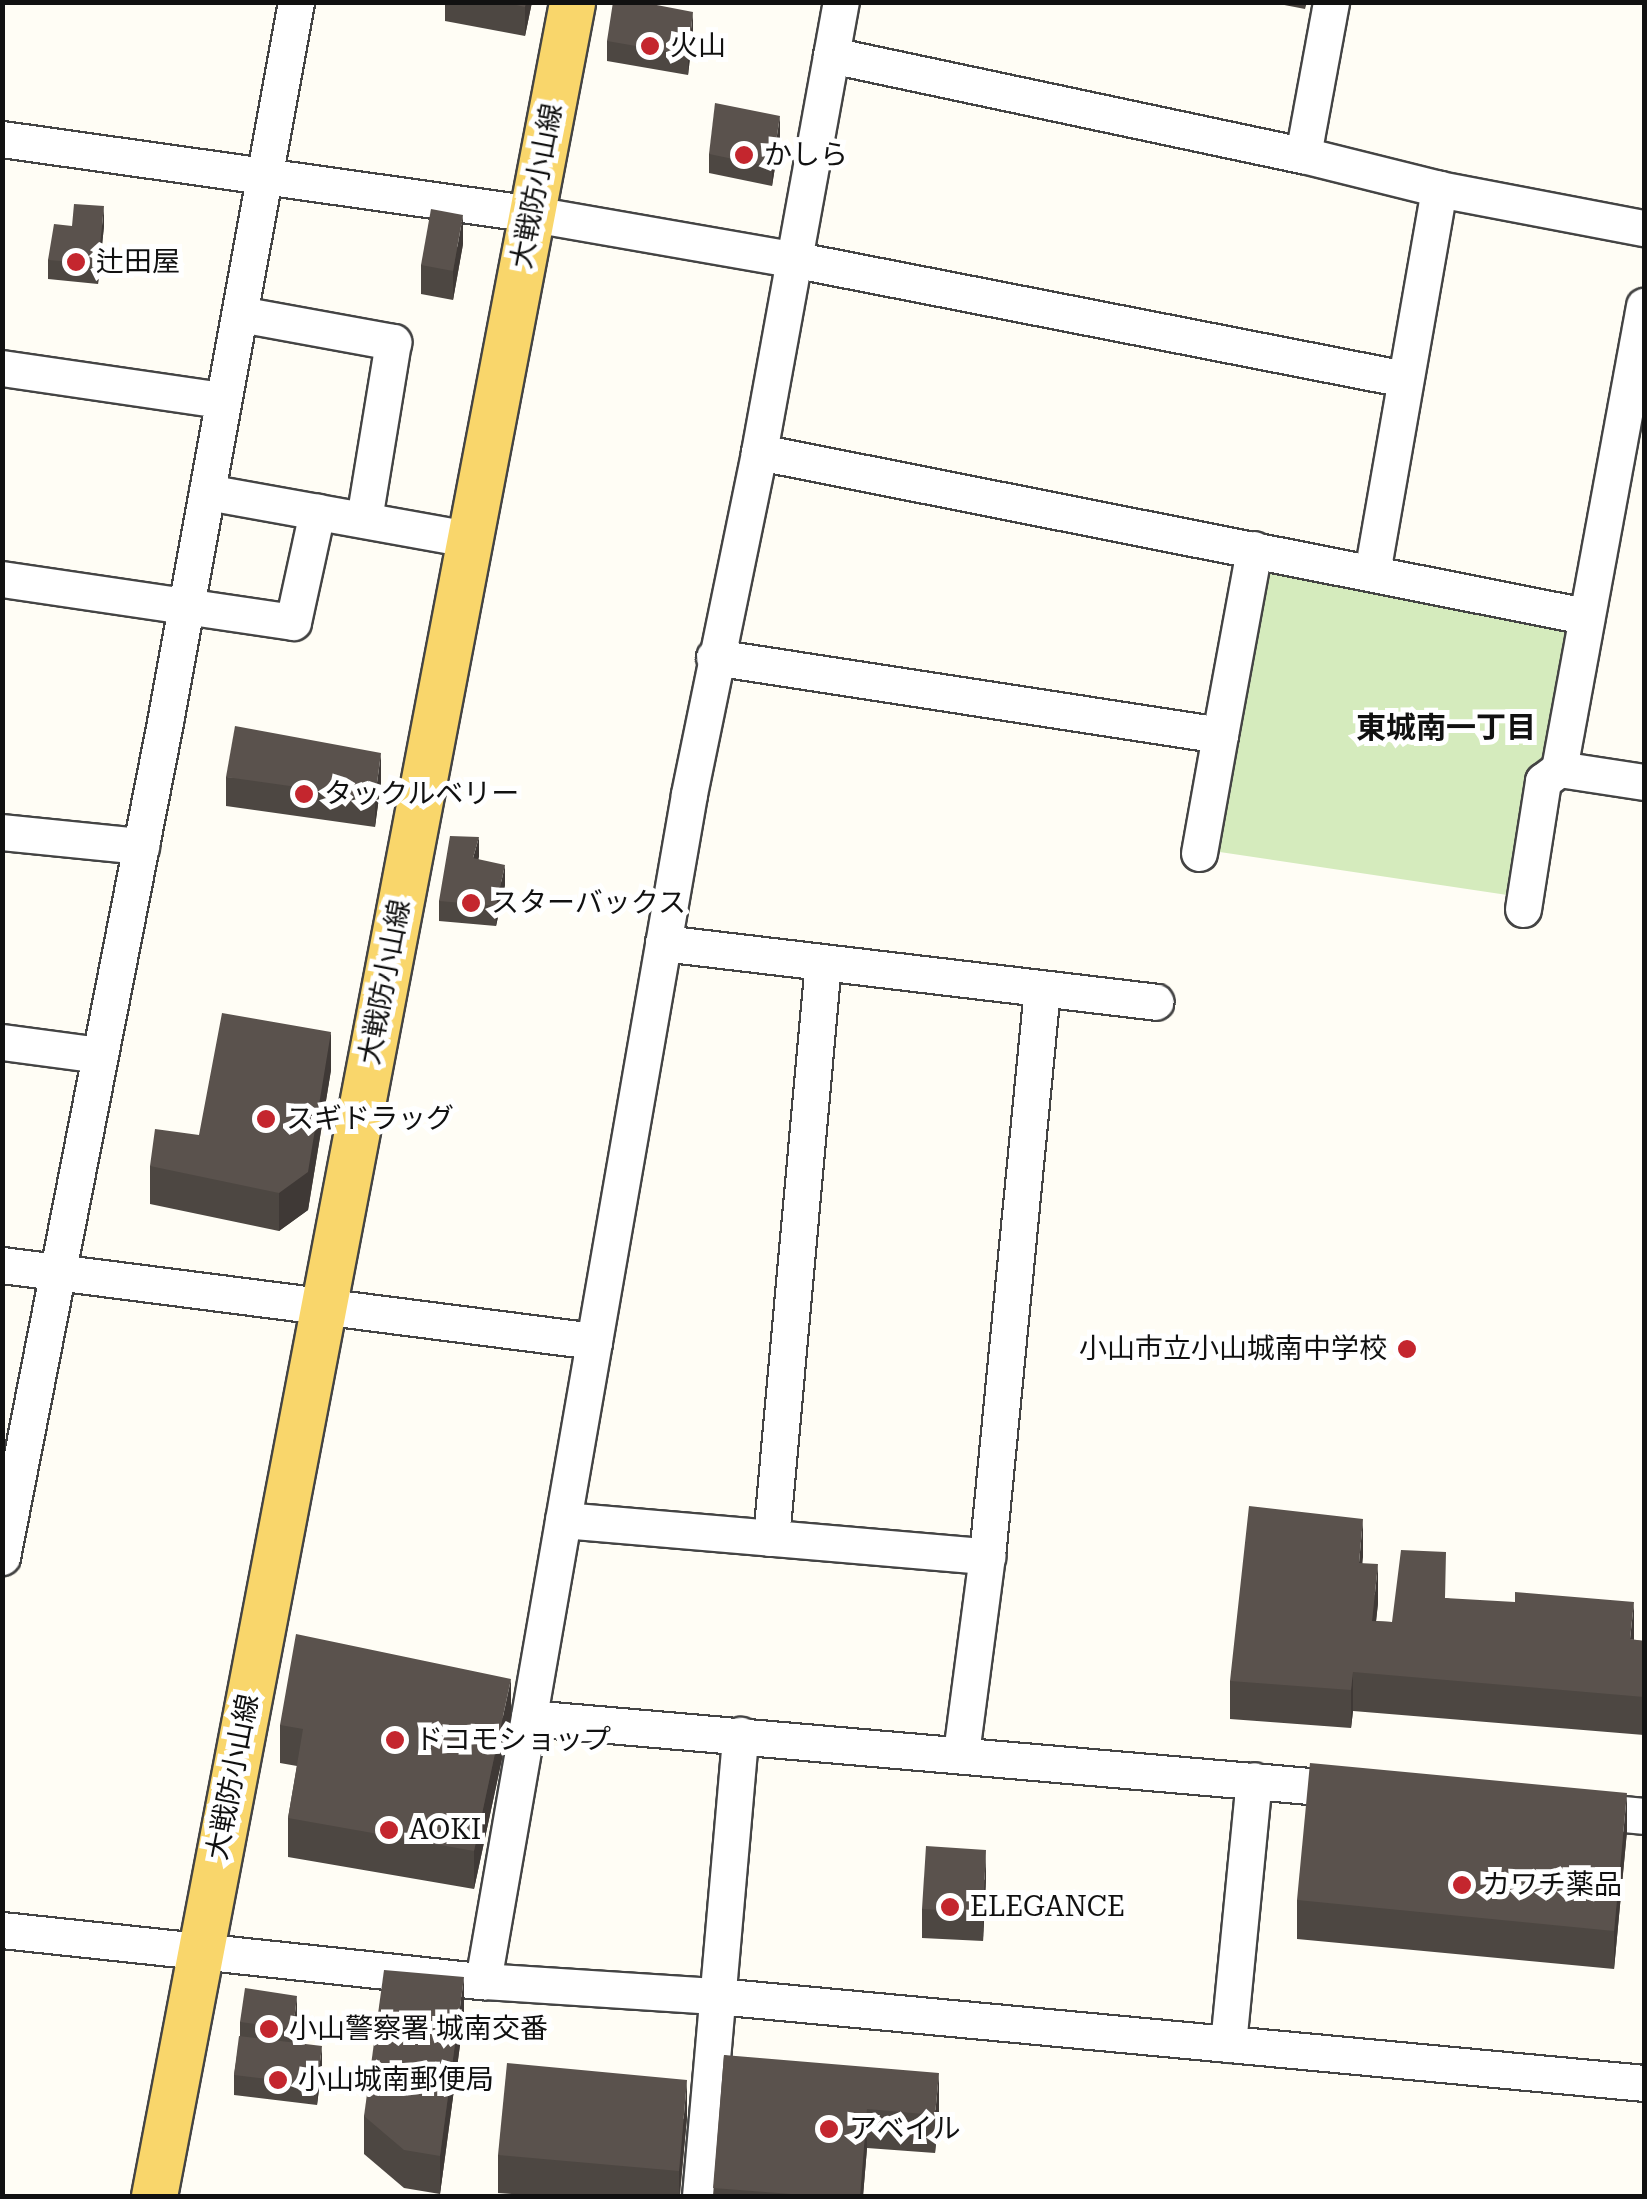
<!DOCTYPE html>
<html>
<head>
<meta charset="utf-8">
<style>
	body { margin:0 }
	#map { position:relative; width:1647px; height:2199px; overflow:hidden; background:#fffdf5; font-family:"Roboto Serif","Noto Sans JP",serif }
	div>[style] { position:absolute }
	.green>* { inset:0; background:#d5ebbd }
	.roads { filter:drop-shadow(2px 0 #444) drop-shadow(-2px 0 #444) drop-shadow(0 2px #444) drop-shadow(0 -2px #444) }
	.minor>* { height:35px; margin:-17.5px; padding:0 17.5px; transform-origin:17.5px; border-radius:17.5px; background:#fff }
	.major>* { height:45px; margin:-22.5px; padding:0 22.5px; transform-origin:22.5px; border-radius:22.5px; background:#f9d66b }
	.wall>* { inset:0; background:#4d4742 }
	.shaded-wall>* { inset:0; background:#3f3936 }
	.building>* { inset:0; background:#5a524d }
	.dots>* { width:28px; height:28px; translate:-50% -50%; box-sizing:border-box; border:5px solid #fff; border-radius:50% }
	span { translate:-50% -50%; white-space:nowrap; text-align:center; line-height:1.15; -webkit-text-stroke:10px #fff; paint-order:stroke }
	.poi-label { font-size:28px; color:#111 }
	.left { translate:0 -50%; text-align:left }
	.right { translate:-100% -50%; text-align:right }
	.street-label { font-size:28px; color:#111 }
	.neighbourhood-label { font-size:30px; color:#111; font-weight:700 }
	.frame { position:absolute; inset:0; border:5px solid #111; pointer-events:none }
</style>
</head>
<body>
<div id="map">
	<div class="green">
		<i style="clip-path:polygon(1263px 567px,1572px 627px,1514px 896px,1213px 851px)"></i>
	</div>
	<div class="roads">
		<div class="minor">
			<i style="left:831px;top:55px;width:482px;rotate:12deg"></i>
			<i style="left:1303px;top:155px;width:140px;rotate:14deg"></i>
			<i style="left:1439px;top:189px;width:209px;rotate:10.8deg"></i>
			<i style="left:2px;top:139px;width:536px;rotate:8.04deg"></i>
			<i style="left:533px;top:214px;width:263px;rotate:9.9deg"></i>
			<i style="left:792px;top:259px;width:625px;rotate:11.08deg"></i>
			<i style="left:1303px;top:155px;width:156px;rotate:-79.6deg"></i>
			<i style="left:240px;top:314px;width:156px;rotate:10.4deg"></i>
			<i style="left:393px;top:342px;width:180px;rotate:99.3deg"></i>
			<i style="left:2px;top:368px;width:222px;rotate:8.3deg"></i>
			<i style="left:759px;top:452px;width:842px;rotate:11.23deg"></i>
			<i style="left:207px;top:492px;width:266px;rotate:10.2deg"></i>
			<i style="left:1372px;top:573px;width:390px;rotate:-80.1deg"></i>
			<i style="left:2px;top:579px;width:294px;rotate:8.4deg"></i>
			<i style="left:293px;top:622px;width:113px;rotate:-77.7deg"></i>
			<i style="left:714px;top:657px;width:512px;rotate:8.76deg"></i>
			<i style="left:1220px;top:735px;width:189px;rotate:-79.6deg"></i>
			<i style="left:1559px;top:769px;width:471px;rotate:-79.6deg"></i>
			<i style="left:2px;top:832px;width:140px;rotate:5.8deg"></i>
			<i style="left:1199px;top:853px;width:120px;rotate:-79.9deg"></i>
			<i style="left:1523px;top:909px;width:130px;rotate:-81.1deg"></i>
			<i style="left:1543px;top:781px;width:20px;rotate:-37deg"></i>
			<i style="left:1559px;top:769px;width:86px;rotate:8.7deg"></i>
			<i style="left:663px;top:943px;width:496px;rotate:6.8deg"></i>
			<i style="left:2px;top:1042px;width:98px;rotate:7.6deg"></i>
			<i style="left:2px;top:1265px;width:597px;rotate:7.32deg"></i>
			<i style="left:563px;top:1520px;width:426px;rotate:4.9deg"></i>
			<i style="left:771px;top:1538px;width:578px;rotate:-84.84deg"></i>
			<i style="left:2px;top:1557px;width:851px;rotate:-78.95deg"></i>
			<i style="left:165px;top:722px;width:732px;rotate:-79.69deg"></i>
			<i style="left:529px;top:1718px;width:829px;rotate:4.98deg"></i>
			<i style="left:961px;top:1753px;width:199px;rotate:-82.5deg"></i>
			<i style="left:987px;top:1556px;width:570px;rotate:-84.46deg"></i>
			<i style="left:1581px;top:1810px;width:63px;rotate:5.4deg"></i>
			<i style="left:2px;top:1930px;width:484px;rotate:6.1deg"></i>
			<i style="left:483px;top:1981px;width:234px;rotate:3.7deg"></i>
			<i style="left:717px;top:1996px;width:931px;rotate:5.36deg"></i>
			<i style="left:483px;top:1981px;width:1205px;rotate:-80.15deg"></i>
			<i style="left:689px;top:794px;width:349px;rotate:-78.4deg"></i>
			<i style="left:759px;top:452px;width:457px;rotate:-79.7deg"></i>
			<i style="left:1228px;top:2044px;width:265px;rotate:-84.4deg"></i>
			<i style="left:700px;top:2196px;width:463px;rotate:-85deg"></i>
		</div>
		<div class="major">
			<i style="left:154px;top:2196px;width:2233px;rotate:-79.21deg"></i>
		</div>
	</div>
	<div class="wall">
		<i style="clip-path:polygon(445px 2px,532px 2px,525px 36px,445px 21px)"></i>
		<i style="clip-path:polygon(1269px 2px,1307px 2px,1305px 9px)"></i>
		<i style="clip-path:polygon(693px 32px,688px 75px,607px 61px,607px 41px)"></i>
		<i style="clip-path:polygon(780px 136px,772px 186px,709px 173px,709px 154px)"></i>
		<i style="clip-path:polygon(72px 226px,104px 226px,98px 284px,48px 279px,48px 260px)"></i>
		<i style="clip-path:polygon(463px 244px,453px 300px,421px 294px,421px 265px)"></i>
		<i style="clip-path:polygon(226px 777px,381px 782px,375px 827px,226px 806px)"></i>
		<i style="clip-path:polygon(479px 857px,478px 859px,505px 885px,496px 926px,439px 921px,439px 901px)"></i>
		<i style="clip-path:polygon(331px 1070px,308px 1210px,279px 1231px,150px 1204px,150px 1166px,199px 1135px)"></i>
		<i style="clip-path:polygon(1362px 1563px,1378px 1603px,1376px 1621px,1392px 1622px,1446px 1598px,1634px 1640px,1644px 1641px,1644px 1735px,1353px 1711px,1351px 1728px,1230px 1719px,1230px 1681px)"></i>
		<i style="clip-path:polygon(511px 1717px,474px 1889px,288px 1857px,288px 1818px,297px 1766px,280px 1763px,280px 1725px)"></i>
		<i style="clip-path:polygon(1627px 1831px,1614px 1969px,1297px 1939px,1297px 1900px)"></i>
		<i style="clip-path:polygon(986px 1879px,983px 1941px,922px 1938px,922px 1909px)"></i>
		<i style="clip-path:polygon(297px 2015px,294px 2042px,322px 2065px,317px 2105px,234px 2095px,234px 2075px,240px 2036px,240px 2022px)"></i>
		<i style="clip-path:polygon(464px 2015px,440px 2194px,404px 2188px,364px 2154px,364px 2116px)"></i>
		<i style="clip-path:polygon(724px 2055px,939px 2111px,935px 2153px,867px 2148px,863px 2196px,713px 2196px)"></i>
		<i style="clip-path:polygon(687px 2118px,680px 2196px,539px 2196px,498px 2193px,498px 2155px)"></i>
	</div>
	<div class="shaded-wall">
		<i style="clip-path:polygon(526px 2px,532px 2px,525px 36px,525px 7px)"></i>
		<i style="clip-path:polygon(693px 12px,693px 32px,688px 75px,688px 55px)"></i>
		<i style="clip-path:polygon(780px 116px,780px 136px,772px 186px,772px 167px)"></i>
		<i style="clip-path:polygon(104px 206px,104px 226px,98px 284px,98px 264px)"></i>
		<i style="clip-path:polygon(463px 215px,463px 244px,453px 300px,453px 271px)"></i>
		<i style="clip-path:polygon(381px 753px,381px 782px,375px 827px,375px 798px)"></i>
		<i style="clip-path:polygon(479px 837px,479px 857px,473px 878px,473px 858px)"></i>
		<i style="clip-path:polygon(505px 865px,505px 885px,496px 926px,496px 906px)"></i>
		<i style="clip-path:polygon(331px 1032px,331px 1070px,308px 1210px,279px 1231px,279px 1193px)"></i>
		<i style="clip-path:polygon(1363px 1519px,1363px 1557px,1359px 1601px,1359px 1563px)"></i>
		<i style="clip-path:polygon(1378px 1564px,1378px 1603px,1372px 1659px,1372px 1621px)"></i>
		<i style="clip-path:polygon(1634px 1602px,1634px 1640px,1630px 1639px)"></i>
		<i style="clip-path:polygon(1353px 1672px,1353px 1711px,1351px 1728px,1351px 1690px)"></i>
		<i style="clip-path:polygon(511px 1679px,511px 1717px,474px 1889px,474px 1851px)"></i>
		<i style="clip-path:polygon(1627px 1793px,1627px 1831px,1614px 1969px,1614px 1931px)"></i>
		<i style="clip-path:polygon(986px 1850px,986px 1879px,983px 1941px,983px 1912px)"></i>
		<i style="clip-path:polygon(464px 1977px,464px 2015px,440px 2194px,440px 2156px)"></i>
		<i style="clip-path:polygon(297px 1996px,297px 2015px,293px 2048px,293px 2029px)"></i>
		<i style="clip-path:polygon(322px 2046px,322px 2065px,317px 2105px,317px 2085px)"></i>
		<i style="clip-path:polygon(939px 2073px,939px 2111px,935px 2153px,935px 2115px)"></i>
		<i style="clip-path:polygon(687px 2080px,687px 2118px,679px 2196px,679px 2171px)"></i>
		<i style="clip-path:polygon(867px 2109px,867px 2148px,863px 2196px,860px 2196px)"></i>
	</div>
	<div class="building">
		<i style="clip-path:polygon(503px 2px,526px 2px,525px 7px)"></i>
		<i style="clip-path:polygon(613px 2px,641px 2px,693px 12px,688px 55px,607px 41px)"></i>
		<i style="clip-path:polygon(715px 103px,780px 116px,772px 167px,709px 154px)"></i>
		<i style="clip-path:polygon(74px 204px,104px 206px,98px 264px,48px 260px,54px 224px,72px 226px)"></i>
		<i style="clip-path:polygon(431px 209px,463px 215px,453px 271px,421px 265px)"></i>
		<i style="clip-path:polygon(235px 726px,381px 753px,375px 798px,226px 777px)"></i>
		<i style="clip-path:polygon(450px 836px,479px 837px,473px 858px,505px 865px,496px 906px,439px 901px)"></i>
		<i style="clip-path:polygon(222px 1013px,331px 1032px,308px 1172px,279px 1193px,150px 1166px,155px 1129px,199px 1135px)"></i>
		<i style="clip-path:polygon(1249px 1506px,1363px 1519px,1359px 1563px,1378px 1564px,1372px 1621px,1392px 1622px,1401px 1550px,1446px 1552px,1445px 1598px,1515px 1602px,1515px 1592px,1634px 1602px,1630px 1639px,1644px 1641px,1644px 1697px,1353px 1672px,1351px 1690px,1230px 1681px)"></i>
		<i style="clip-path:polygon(296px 1634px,511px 1679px,474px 1851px,288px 1818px,303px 1729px,280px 1725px)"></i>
		<i style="clip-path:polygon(1310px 1763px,1627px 1793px,1614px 1931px,1297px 1900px)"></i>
		<i style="clip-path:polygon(926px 1846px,986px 1850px,983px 1912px,922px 1909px)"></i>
		<i style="clip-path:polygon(384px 1970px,464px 1977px,440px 2156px,404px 2150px,364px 2116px)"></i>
		<i style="clip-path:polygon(245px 1988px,297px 1996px,293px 2029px,240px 2022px)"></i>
		<i style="clip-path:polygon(239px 2036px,322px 2046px,317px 2085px,234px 2075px)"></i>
		<i style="clip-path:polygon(724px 2055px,939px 2073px,935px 2115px,867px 2109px,860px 2196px,817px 2196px,713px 2188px)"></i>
		<i style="clip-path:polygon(507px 2063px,687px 2080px,679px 2171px,498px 2155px)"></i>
	</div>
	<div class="dots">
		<i style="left:650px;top:46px;background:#c4262e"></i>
		<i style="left:744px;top:155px;background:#c4262e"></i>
		<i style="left:76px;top:262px;background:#c4262e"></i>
		<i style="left:304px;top:794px;background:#c4262e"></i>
		<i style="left:471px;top:903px;background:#c4262e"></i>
		<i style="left:266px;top:1119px;background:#c4262e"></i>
		<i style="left:1407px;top:1349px;background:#c4262e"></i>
		<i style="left:395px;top:1740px;background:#c4262e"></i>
		<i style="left:389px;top:1830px;background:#c4262e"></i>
		<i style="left:1462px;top:1885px;background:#c4262e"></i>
		<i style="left:950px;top:1907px;background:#c4262e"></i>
		<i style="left:269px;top:2029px;background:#c4262e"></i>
		<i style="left:278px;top:2080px;background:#c4262e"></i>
		<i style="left:829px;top:2129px;background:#c4262e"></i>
	</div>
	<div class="poi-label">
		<span class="left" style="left:670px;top:46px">火山</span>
		<span class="left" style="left:764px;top:155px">かしら</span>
		<span class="left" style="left:96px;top:262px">辻田屋</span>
		<span class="left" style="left:324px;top:794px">タックルベリー</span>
		<span class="left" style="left:491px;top:903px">スターバックス</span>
		<span class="left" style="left:286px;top:1119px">スギドラッグ</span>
		<span class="right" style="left:1387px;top:1349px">小山市立小山城南中学校</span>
		<span class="left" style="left:415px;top:1740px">ドコモショップ</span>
		<span class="left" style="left:409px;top:1830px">AOKI</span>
		<span class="left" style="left:1482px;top:1885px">カワチ薬品</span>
		<span class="left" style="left:970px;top:1907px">ELEGANCE</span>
		<span class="left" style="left:289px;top:2029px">小山警察署 城南交番</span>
		<span class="left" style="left:298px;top:2080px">小山城南郵便局</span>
		<span class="left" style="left:849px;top:2129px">アベイル</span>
	</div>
	<div class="street-label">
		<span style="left:537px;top:186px;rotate:-79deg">大戦防小山線</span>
		<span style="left:385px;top:982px;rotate:-79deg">大戦防小山線</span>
		<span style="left:233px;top:1777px;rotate:-79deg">大戦防小山線</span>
	</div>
	<div class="neighbourhood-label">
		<span style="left:1446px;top:728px">東城南一丁目</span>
	</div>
	<div class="frame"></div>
</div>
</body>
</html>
